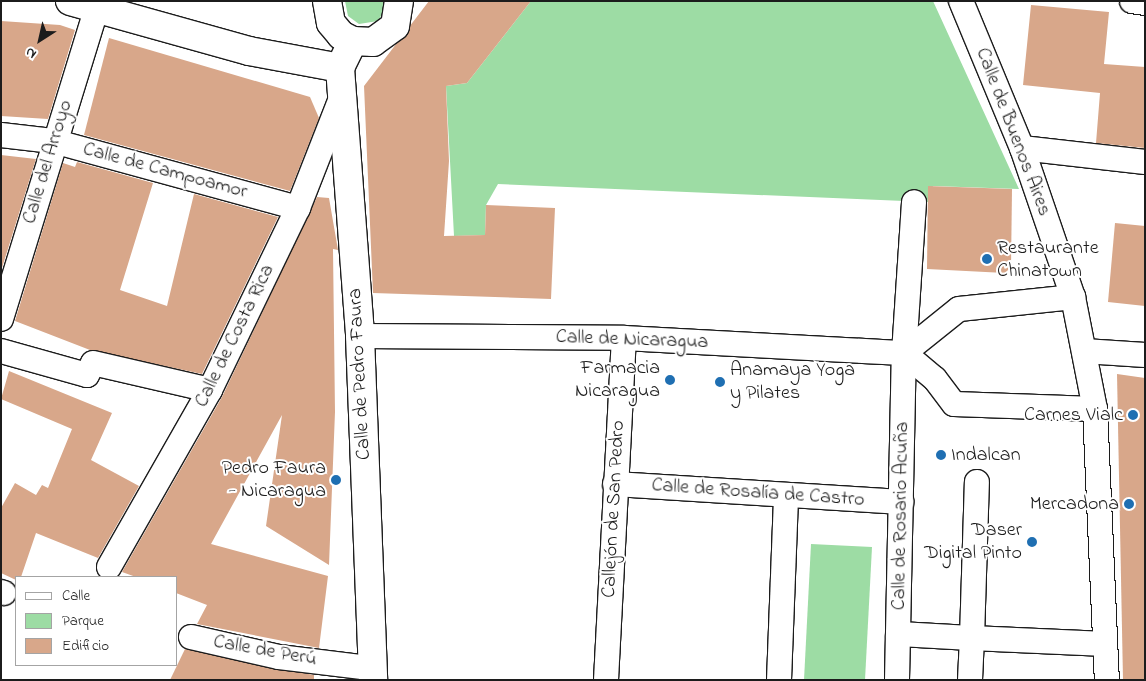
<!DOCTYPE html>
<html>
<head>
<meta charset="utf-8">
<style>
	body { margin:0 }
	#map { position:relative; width:1146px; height:681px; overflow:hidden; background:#fff; font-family:"Indie Flower",sans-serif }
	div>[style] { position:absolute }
	.green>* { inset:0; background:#9ddca4 }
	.building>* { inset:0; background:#d8a78a }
	.roads { filter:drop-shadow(1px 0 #1c1c1c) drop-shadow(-1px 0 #1c1c1c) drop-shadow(0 1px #1c1c1c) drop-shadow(0 -1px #1c1c1c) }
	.street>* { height:24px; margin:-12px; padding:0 12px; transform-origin:12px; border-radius:12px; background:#fff }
	.secondary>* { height:28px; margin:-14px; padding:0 14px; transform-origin:14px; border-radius:14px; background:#fff }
	.dots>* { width:14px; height:14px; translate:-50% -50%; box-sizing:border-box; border:2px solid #fff; border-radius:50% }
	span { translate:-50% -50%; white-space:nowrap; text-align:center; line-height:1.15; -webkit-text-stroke:4px #fff; paint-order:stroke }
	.street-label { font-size:20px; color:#1c1c1c }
	.poi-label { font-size:20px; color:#1c1c1c }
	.left { translate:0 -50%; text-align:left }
	.right { translate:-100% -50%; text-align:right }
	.frame { position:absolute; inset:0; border:2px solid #1c1c1c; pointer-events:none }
	.legend { position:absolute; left:15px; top:576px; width:162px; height:90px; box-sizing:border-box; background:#fff; border:1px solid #a4a4a4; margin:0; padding:6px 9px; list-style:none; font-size:15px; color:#1c1c1c }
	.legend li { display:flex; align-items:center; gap:10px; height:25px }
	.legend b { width:25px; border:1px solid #a4a4a4 }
	.north { position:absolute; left:15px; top:15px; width:50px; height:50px; -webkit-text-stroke:4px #fff; paint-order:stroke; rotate:215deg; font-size:14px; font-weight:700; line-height:20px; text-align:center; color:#1c1c1c }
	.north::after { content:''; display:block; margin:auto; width:18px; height:22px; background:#1c1c1c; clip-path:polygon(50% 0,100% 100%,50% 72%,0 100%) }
</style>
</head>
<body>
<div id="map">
	<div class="green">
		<i style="clip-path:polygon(345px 1px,386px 1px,385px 9px,378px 21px,359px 24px,348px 16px)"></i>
		<i style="clip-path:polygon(531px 1px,933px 1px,1019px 189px,933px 186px,928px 202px,498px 184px,486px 205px,485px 235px,454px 236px,446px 86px,467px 83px)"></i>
		<i style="clip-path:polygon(811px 544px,872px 547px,865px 680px,804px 680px)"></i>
	</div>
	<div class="building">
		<i style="clip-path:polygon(429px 1px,531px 1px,467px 83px,446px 86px,449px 161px,444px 236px,485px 235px,486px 205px,555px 208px,551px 299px,373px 293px,364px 86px)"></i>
		<i style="clip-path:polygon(1031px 5px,1109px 12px,1104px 64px,1145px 67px,1145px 148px,1096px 143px,1100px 93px,1023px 85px)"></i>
		<i style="clip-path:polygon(1px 21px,60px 25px,75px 30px,48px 119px,1px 116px)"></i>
		<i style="clip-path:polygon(109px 38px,310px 97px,319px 118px,290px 191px,84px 135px)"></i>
		<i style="clip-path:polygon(1px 155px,36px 159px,1px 271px)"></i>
		<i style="clip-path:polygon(77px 162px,153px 183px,120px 290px,167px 306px,194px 194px,278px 217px,202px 374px,90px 350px,15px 321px,63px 163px,75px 167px)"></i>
		<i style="clip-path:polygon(928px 186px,1012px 189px,1011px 267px,1005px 273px,927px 269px)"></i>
		<i style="clip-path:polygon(317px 197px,329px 198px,338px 250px,333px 249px,335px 412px,329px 565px,266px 526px,282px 415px,211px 544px,328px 576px,319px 648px,197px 624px,207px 605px,176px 593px,176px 577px,136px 577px,122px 572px,222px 397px)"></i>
		<i style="clip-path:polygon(1115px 223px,1145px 226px,1145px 306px,1108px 302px)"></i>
		<i style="clip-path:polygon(9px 371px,112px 413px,91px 460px,139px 486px,98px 558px,36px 533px,21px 577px,16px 580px,1px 573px,1px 508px,15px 483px,36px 495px,42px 485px,48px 488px,72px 429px,1px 399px)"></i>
		<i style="clip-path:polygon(1117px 374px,1145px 378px,1145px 680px,1123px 680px)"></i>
		<i style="clip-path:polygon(185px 649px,314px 675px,314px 680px,170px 680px)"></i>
	</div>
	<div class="roads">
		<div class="street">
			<i style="left:961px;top:1px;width:159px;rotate:67.5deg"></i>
			<i style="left:1022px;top:148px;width:157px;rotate:71.1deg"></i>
			<i style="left:1073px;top:297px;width:114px;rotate:78.9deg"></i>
			<i style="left:1095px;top:409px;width:271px;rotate:87.5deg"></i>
			<i style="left:1132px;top:1px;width:13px;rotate:9deg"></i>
			<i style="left:1px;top:135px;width:52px;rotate:6.6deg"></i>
			<i style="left:53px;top:141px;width:254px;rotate:15.3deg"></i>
			<i style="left:1022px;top:148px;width:124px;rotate:6.5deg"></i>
			<i style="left:1px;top:319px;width:327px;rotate:-72.9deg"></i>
			<i style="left:360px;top:336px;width:264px;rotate:0.4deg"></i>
			<i style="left:624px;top:338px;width:280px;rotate:3.1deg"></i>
			<i style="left:904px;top:353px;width:40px;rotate:40deg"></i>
			<i style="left:935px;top:379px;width:31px;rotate:53deg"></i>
			<i style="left:954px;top:404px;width:141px;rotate:2deg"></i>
			<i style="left:1px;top:351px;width:89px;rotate:15.6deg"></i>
			<i style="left:87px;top:375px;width:13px;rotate:-63deg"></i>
			<i style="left:93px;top:363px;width:120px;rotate:13deg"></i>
			<i style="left:1084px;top:351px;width:61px;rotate:3.8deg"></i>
			<i style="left:904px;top:353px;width:70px;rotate:-38.7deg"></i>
			<i style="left:959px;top:309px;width:115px;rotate:-6deg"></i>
			<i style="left:615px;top:484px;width:287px;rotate:3.6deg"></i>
			<i style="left:109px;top:567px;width:204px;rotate:-60.3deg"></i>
			<i style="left:210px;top:390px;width:202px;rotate:-64.2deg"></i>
			<i style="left:298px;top:208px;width:120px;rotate:-68.6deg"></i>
			<i style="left:1px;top:592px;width:3px;rotate:18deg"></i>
			<i style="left:898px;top:634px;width:74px;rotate:3.1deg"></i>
			<i style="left:972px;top:638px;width:156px;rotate:-88.2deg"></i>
			<i style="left:191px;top:637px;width:90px;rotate:12.8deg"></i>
			<i style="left:279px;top:657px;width:92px;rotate:6.9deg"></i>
			<i style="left:606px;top:680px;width:342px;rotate:-87deg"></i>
			<i style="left:779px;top:680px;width:184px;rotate:-87.8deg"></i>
			<i style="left:897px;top:680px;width:327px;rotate:-88.8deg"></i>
			<i style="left:904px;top:353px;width:151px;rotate:-86.2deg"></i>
			<i style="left:970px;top:680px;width:42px;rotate:-87.3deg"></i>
			<i style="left:972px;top:638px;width:133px;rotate:2.6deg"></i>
		</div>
		<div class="secondary">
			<i style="left:70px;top:1px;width:186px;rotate:15.6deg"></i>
			<i style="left:249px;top:51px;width:93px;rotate:10.6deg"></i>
			<i style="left:327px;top:1px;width:22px;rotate:80deg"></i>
			<i style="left:331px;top:23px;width:16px;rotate:50deg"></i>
			<i style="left:341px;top:35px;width:13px;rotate:27deg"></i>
			<i style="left:353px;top:41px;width:20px;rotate:3deg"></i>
			<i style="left:373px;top:42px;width:27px;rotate:-36deg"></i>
			<i style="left:395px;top:26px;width:25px;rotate:-81deg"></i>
			<i style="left:353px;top:41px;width:30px;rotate:116deg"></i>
			<i style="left:340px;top:68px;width:269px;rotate:85.7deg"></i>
			<i style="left:360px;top:336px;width:344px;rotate:87.8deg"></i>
		</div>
	</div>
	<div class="dots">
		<i style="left:987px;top:259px;background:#1f6fb2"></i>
		<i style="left:670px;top:380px;background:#1f6fb2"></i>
		<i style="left:720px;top:382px;background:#1f6fb2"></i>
		<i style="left:1133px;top:415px;background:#1f6fb2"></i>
		<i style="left:941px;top:455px;background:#1f6fb2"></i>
		<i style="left:336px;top:480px;background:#1f6fb2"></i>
		<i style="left:1129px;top:504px;background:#1f6fb2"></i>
		<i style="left:1032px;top:542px;background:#1f6fb2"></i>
	</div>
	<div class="street-label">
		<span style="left:1013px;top:132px;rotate:69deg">Calle de Buenos Aires</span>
		<span style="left:48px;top:162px;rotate:-73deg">Calle del Arroyo</span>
		<span style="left:165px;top:171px;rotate:15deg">Calle de Campoamor</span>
		<span style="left:235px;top:336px;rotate:-64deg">Calle de Costa Rica</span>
		<span style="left:632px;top:340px;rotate:2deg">Calle de Nicaragua</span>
		<span style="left:360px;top:374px;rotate:-93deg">Calle de Pedro Faura</span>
		<span style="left:758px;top:493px;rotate:4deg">Calle de Rosalía de Castro</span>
		<span style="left:614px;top:509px;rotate:-87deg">Callejón de San Pedro</span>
		<span style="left:901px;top:516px;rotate:-89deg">Calle de Rosario Acuña</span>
		<span style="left:265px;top:651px;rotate:10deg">Calle de Perú</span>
	</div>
	<div class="poi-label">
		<span class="left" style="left:997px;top:260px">Restaurante<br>Chinatown</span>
		<span class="right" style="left:660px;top:380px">Farmacia<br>Nicaragua</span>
		<span class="left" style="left:730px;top:382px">Anamaya Yoga<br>y Pilates</span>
		<span class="right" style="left:1123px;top:415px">Carnes Vialc</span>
		<span class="left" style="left:951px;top:455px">Indalcan</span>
		<span class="right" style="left:326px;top:480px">Pedro Faura<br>- Nicaragua</span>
		<span class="right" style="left:1119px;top:504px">Mercadona</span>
		<span class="right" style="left:1022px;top:542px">Daser<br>Digital Pinto</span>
	</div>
	<div class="frame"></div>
	<ul class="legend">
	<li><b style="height:6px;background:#fff"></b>Calle</li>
	<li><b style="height:14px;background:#9ddca4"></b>Parque</li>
	<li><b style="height:14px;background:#d8a78a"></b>Edificio</li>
	</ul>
	<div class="north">N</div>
</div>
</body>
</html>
